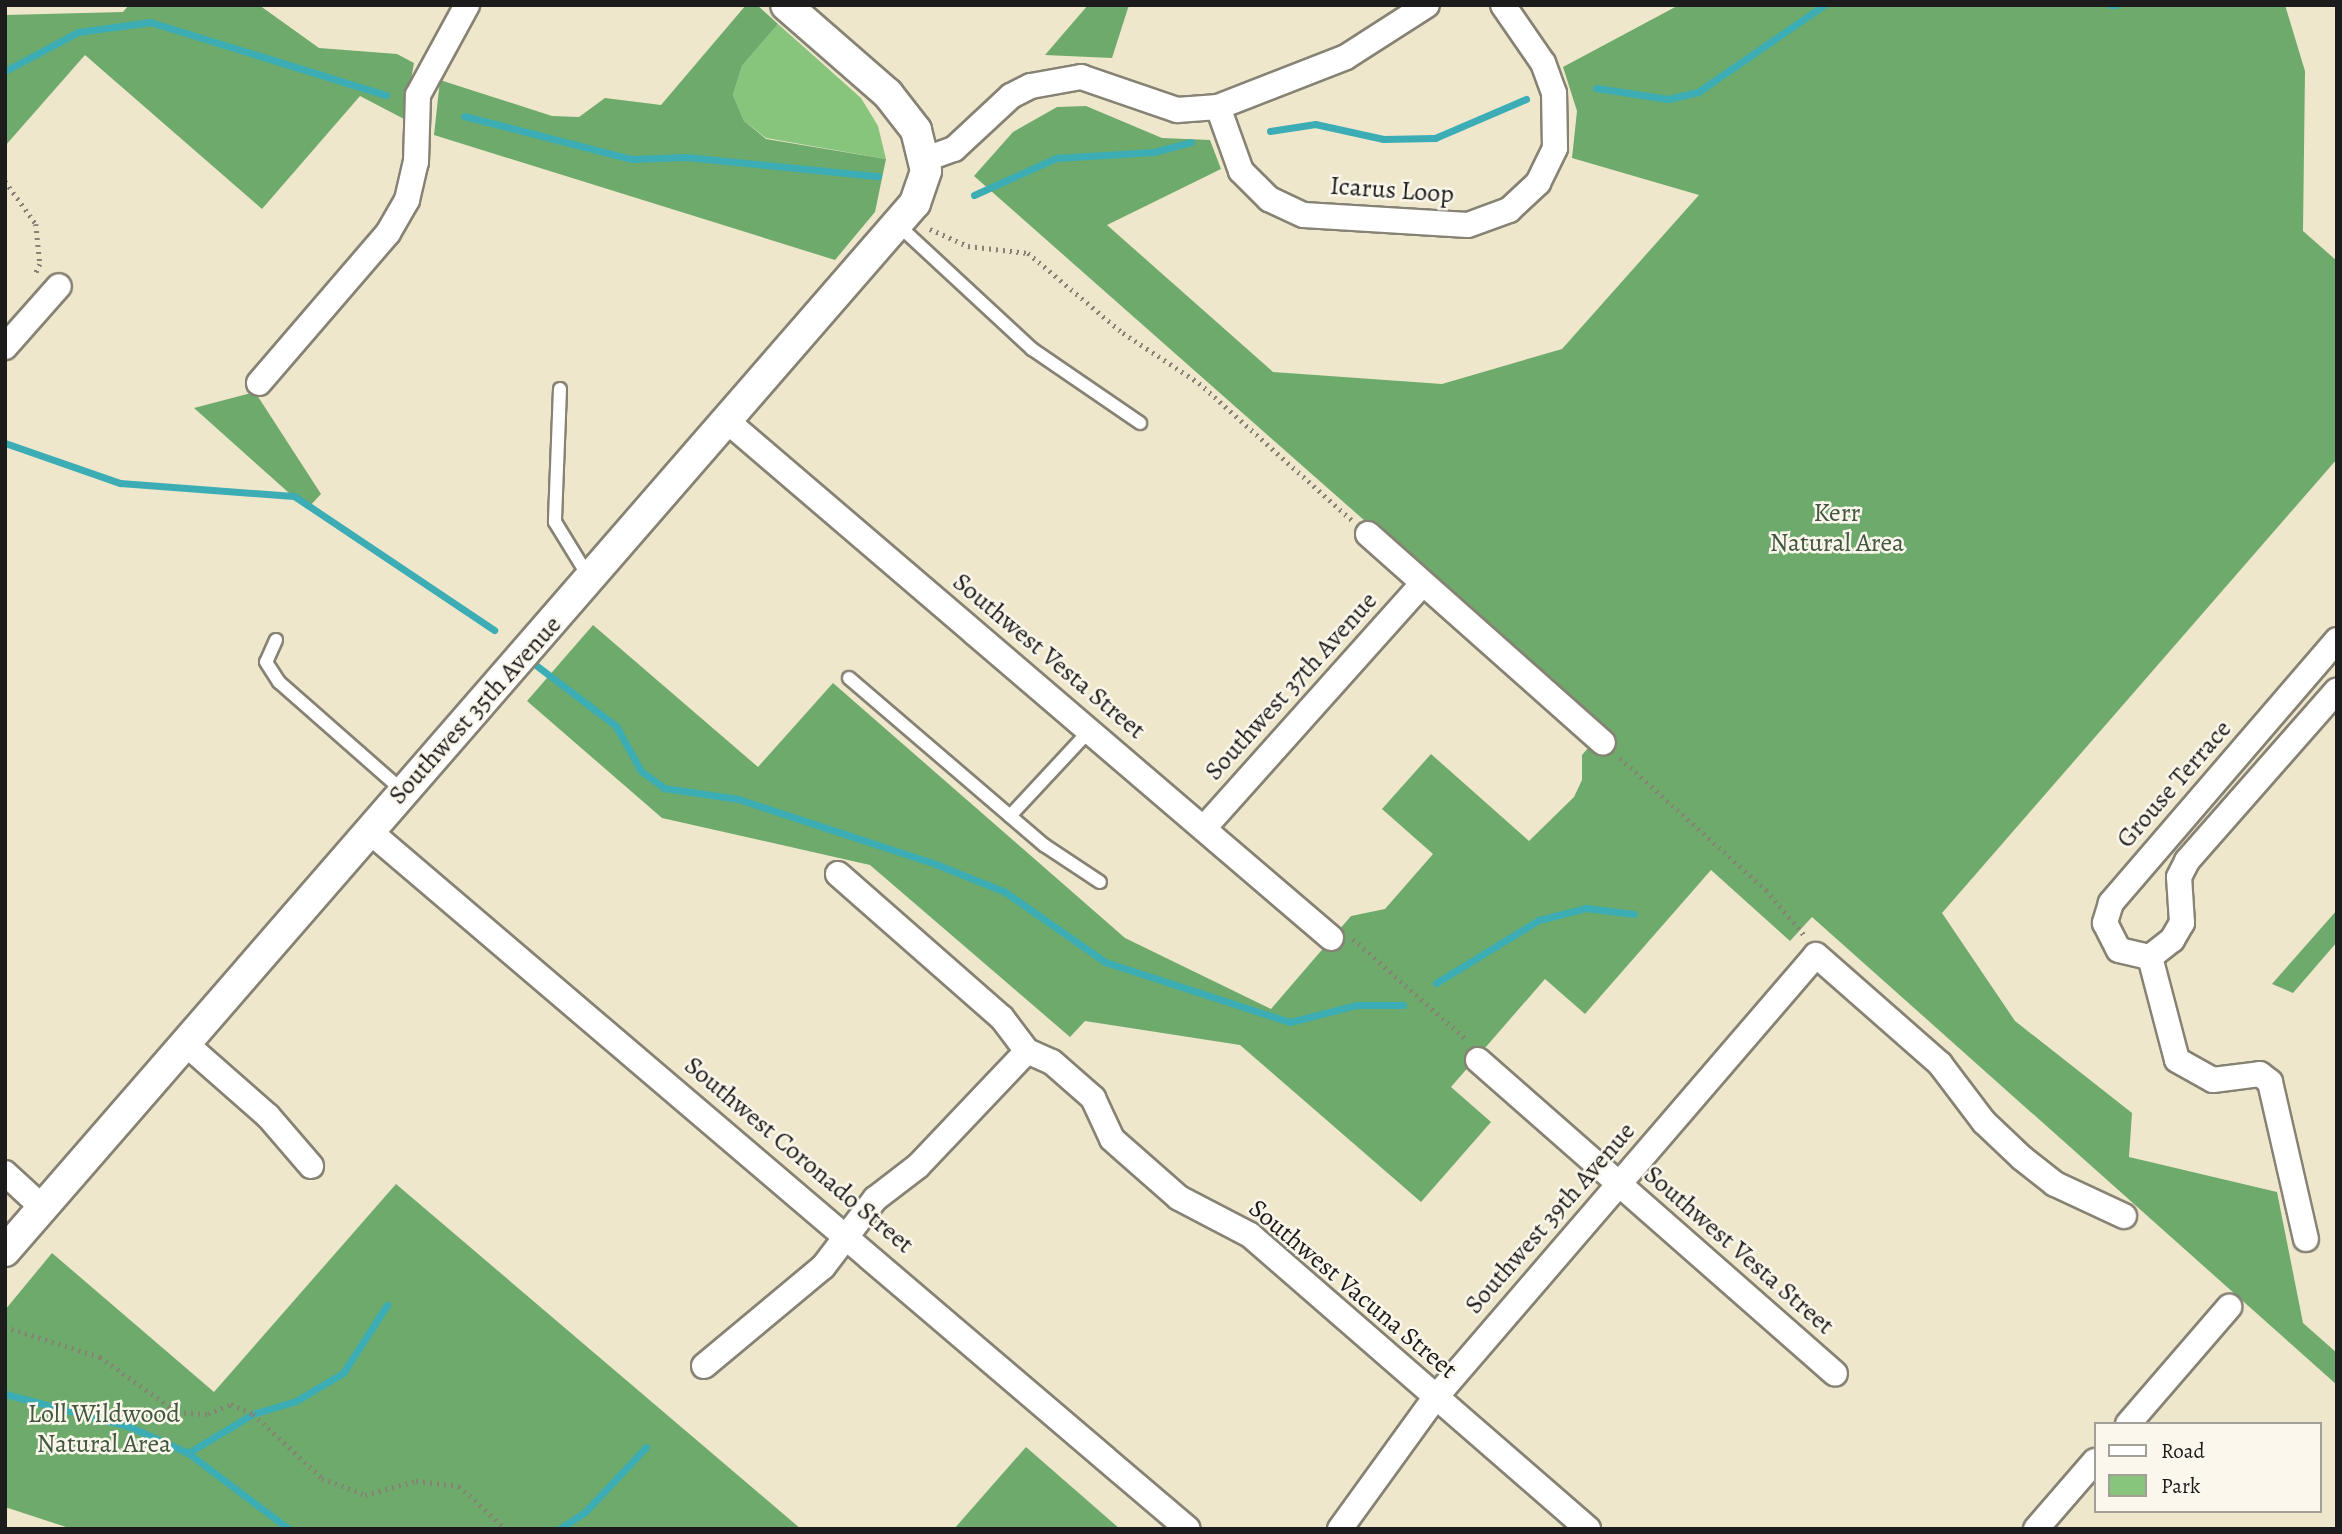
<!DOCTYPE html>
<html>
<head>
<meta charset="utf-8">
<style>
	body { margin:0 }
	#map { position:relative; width:2342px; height:1534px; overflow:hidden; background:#efe7cc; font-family:Alegreya,serif }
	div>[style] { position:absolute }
	.green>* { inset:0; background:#87c57c }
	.forest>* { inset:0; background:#6daa6c }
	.stream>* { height:7px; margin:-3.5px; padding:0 3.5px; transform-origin:3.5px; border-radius:3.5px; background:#3cadb4 }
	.path>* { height:4.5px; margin-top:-2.25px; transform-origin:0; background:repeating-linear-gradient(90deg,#868274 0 2px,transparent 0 7px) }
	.roads { filter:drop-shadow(2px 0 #868274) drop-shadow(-2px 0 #868274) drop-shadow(0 2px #868274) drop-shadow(0 -2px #868274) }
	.service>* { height:12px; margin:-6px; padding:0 6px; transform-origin:6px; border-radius:6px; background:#fff }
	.minor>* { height:24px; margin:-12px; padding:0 12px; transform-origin:12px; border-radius:12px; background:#fff }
	.tertiary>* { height:30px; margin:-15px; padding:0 15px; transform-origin:15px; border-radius:15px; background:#fff }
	span { translate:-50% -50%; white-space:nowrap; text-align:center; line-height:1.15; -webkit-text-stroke:5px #fbf7ec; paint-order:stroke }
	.street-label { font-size:26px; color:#1c1c1c }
	.park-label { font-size:26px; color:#41573e }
	.frame { position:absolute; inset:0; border:7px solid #1c1c1c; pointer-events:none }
	.legend { position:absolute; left:2094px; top:1422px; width:228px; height:91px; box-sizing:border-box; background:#fbf7ec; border:2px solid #a29f99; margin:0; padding:9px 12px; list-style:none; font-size:21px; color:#1c1c1c }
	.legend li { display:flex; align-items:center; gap:14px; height:35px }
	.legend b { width:35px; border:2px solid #a29f99 }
</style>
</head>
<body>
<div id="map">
	<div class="green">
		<i style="clip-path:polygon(778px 24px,861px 98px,878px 126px,886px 159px,766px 138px,744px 121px,733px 95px,742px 66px)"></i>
	</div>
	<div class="forest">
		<i style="clip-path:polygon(129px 5px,259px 5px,319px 48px,397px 54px,414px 63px,404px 119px,360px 96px,262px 209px,85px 55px,5px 146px,5px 15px,123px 12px)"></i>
		<i style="clip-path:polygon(746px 5px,757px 5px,778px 24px,742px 66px,733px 95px,744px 121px,766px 139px,886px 159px,875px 212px,835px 260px,434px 135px,440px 80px,552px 116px,579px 117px,605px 98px,661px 105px)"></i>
		<i style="clip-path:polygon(1088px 5px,1129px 5px,1112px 58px,1045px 55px)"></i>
		<i style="clip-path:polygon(1679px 5px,2285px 5px,2305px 71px,2303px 231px,2337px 261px,2337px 459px,1942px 913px,2015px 1021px,2132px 1113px,2129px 1157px,2277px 1192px,2303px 1323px,2337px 1353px,2337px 1385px,1812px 917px,1790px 941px,1711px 870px,1585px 1014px,1545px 979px,1451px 1087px,1491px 1122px,1421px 1202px,1240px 1045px,1085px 1021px,1070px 1037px,870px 865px,662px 818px,527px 701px,593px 625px,758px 767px,833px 683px,1125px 938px,1271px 1009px,1351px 916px,1385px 909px,1433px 854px,1382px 809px,1431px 754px,1529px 841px,1574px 797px,1582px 780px,1582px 755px,1603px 731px,974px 176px,1013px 132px,1057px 107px,1086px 106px,1162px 138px,1210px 140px,1221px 169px,1107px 225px,1273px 372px,1442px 384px,1562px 349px,1699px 195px,1572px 158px,1577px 111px,1563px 67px)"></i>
		<i style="clip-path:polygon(255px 392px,321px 494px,307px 509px,194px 408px)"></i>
		<i style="clip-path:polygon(2337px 910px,2337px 942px,2293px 993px,2272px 984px)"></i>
		<i style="clip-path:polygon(396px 1184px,801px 1529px,72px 1529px,5px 1507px,5px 1310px,52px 1253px,214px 1392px)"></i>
		<i style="clip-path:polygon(1026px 1447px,1120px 1529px,954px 1529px)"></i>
	</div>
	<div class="stream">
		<i style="left:2111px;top:5px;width:4px"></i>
		<i style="left:5px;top:71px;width:83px;rotate:-28.1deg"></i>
		<i style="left:78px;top:32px;width:73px;rotate:-7.9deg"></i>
		<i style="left:150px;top:22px;width:247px;rotate:17.2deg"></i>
		<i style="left:1596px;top:88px;width:73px;rotate:8.7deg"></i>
		<i style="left:1668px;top:99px;width:31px;rotate:-13deg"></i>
		<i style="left:1698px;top:92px;width:153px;rotate:-34.6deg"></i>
		<i style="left:464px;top:116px;width:173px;rotate:14.4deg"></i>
		<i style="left:632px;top:159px;width:54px;rotate:-2.1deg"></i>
		<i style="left:686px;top:157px;width:193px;rotate:5.7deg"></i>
		<i style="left:1270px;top:131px;width:46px;rotate:-8.8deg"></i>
		<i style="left:1315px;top:124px;width:70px;rotate:12.4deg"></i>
		<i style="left:1383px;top:139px;width:52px;rotate:-1.1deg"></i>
		<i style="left:1435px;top:138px;width:99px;rotate:-23.2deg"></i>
		<i style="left:974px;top:195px;width:90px;rotate:-24.3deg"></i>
		<i style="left:1056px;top:158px;width:98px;rotate:-3.5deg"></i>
		<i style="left:1154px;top:152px;width:38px;rotate:-15deg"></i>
		<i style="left:5px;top:443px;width:122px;rotate:19.2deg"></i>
		<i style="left:120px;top:483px;width:174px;rotate:4.3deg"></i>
		<i style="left:294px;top:496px;width:241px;rotate:33.8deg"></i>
		<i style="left:537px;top:666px;width:99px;rotate:37.2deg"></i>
		<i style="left:616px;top:726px;width:51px;rotate:60.9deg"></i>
		<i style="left:641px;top:771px;width:29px;rotate:36deg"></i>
		<i style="left:664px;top:788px;width:75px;rotate:8.5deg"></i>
		<i style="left:738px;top:799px;width:205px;rotate:18.2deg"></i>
		<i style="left:933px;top:863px;width:78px;rotate:21.9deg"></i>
		<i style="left:1005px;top:892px;width:122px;rotate:35deg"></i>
		<i style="left:1105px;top:962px;width:194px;rotate:18deg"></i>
		<i style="left:1290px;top:1022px;width:68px;rotate:-14.4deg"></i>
		<i style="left:1356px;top:1005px;width:47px"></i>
		<i style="left:1436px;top:983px;width:121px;rotate:-31.5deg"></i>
		<i style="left:1539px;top:920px;width:49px;rotate:-14.3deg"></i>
		<i style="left:1586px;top:908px;width:48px;rotate:7.1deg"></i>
		<i style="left:5px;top:1394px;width:127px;rotate:14.6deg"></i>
		<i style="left:128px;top:1426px;width:66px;rotate:24.2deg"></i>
		<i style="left:188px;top:1453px;width:126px;rotate:37deg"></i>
		<i style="left:188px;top:1453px;width:76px;rotate:-31deg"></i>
		<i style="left:253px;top:1414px;width:45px;rotate:-16.8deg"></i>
		<i style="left:296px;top:1401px;width:55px;rotate:-30.8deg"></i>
		<i style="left:343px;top:1373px;width:81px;rotate:-57.1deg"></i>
		<i style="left:559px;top:1529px;width:31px;rotate:-33deg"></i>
		<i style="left:585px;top:1512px;width:89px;rotate:-46.8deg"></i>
	</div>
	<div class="path">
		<i style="left:5px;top:181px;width:53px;rotate:54.2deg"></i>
		<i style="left:36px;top:224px;width:40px;rotate:84.3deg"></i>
		<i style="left:40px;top:264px;width:12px;rotate:114deg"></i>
		<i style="left:930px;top:229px;width:42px;rotate:24.1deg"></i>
		<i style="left:968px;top:246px;width:60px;rotate:6.7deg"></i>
		<i style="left:1028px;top:253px;width:124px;rotate:40.1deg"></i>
		<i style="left:1123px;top:333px;width:91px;rotate:33.3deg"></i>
		<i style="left:1199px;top:383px;width:207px;rotate:41.9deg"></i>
		<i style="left:1620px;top:758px;width:197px;rotate:42.1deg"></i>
		<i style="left:1766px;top:890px;width:60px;rotate:49.7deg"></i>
		<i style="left:1353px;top:939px;width:152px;rotate:41.5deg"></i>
		<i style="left:5px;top:1327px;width:100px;rotate:17.5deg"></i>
		<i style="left:100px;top:1357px;width:95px;rotate:35.5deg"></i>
		<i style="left:177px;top:1412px;width:31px;rotate:4deg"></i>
		<i style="left:208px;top:1414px;width:25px;rotate:-23deg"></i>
		<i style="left:231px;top:1404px;width:24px;rotate:24deg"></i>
		<i style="left:253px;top:1414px;width:94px;rotate:42.8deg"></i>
		<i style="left:322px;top:1478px;width:46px;rotate:21.6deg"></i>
		<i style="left:365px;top:1495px;width:53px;rotate:-15.4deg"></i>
		<i style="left:416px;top:1481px;width:43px;rotate:6.6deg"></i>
		<i style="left:459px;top:1486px;width:64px;rotate:42.5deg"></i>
	</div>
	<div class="roads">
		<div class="service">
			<i style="left:898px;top:225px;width:183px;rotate:42.8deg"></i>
			<i style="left:1032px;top:349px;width:131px;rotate:34.4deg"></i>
			<i style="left:560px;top:389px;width:133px;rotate:92.2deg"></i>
			<i style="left:555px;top:522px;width:67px;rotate:58.4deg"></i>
			<i style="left:276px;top:640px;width:24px;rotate:114deg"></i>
			<i style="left:266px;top:662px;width:24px;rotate:57deg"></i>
			<i style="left:279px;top:682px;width:165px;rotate:41.3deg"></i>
			<i style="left:849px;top:678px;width:257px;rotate:40.6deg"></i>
			<i style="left:1044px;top:845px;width:67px;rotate:33.5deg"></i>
			<i style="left:1010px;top:816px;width:117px;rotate:-47.1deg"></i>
		</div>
		<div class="minor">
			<i style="left:1218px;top:107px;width:68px;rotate:70.2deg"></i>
			<i style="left:1241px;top:171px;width:40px;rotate:45deg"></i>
			<i style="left:1269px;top:199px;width:38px;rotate:25deg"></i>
			<i style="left:1304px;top:215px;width:164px;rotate:3.5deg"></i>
			<i style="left:1468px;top:225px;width:44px;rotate:-20.1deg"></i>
			<i style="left:1509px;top:210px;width:40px;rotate:-43deg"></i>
			<i style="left:1538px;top:183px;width:39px;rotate:-64deg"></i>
			<i style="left:1555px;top:148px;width:55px;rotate:-91deg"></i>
			<i style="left:1554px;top:93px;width:32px;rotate:-110deg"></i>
			<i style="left:1543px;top:63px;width:70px;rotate:-124.6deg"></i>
			<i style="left:926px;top:159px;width:30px;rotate:-20deg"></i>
			<i style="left:954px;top:149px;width:78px;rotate:-42.9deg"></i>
			<i style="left:1011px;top:96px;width:22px;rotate:-27deg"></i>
			<i style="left:1031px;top:86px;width:51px;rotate:-10.2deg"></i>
			<i style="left:1081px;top:77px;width:102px;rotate:19deg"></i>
			<i style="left:1177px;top:110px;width:41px;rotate:-4.2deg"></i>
			<i style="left:1218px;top:107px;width:137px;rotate:-21.3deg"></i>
			<i style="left:1346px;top:57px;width:96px;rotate:-32.7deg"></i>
			<i style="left:5px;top:347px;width:81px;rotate:-48.5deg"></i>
			<i style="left:259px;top:383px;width:198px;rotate:-49.3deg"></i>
			<i style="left:388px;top:233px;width:38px;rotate:-60deg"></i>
			<i style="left:407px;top:200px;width:39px;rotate:-77deg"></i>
			<i style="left:416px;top:162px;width:67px;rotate:-88.3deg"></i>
			<i style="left:418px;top:95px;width:102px;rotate:-61.4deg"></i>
			<i style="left:727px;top:421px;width:795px;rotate:40.56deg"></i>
			<i style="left:1368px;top:534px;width:314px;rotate:41.6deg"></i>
			<i style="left:2337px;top:640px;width:347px;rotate:130.7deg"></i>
			<i style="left:2111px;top:903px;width:21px;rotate:107deg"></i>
			<i style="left:2105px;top:923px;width:30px;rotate:63deg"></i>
			<i style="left:2119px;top:950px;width:32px;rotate:13deg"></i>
			<i style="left:2150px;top:957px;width:28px;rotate:-38deg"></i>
			<i style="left:2172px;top:940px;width:20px;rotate:-60deg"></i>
			<i style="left:2182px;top:923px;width:46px;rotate:-93.7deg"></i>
			<i style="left:2179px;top:877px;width:18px;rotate:-63deg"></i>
			<i style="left:2187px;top:861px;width:227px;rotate:-48.7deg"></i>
			<i style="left:1204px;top:828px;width:327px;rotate:-48.2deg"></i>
			<i style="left:368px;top:830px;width:1077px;rotate:40.45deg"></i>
			<i style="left:838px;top:874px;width:218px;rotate:41.3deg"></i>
			<i style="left:1002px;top:1018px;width:41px;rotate:52.9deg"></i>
			<i style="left:1027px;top:1051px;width:27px;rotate:24deg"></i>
			<i style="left:1052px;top:1062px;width:55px;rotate:41.3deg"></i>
			<i style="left:1093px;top:1098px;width:45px;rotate:65.1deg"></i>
			<i style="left:1112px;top:1139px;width:89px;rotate:41.4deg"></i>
			<i style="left:1179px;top:1198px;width:80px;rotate:27.5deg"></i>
			<i style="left:1250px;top:1235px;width:448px;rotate:41deg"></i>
			<i style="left:2150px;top:957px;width:106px;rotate:75.3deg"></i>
			<i style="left:2177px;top:1060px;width:41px;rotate:29.1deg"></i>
			<i style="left:2213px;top:1080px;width:47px;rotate:-7.3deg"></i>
			<i style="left:2260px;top:1074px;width:13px;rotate:39deg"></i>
			<i style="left:2270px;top:1082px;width:161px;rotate:77.1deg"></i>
			<i style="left:186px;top:1044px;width:109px;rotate:41.3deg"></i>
			<i style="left:268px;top:1116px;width:66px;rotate:49.3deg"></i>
			<i style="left:1478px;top:1060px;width:475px;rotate:41.3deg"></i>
			<i style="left:5px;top:1173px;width:50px;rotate:42.6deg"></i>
			<i style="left:704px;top:1366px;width:155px;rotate:-39.8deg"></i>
			<i style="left:823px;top:1267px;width:86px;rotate:-52.6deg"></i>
			<i style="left:875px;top:1199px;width:54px;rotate:-37.5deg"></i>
			<i style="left:918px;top:1166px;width:158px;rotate:-46.5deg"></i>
			<i style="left:2128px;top:1424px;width:155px;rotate:-49.2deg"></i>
			<i style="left:1340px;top:1529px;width:162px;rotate:-54.1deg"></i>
			<i style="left:1435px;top:1398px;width:584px;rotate:-49.3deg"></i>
			<i style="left:1816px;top:955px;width:165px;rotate:41.3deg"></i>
			<i style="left:1940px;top:1064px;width:73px;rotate:52.8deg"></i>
			<i style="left:1984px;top:1122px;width:52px;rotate:43.5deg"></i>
			<i style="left:2022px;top:1158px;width:42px;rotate:38.2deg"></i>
			<i style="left:2055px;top:1184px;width:76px;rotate:24.9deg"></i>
			<i style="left:2036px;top:1529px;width:90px;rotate:-49.1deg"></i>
		</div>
		<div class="tertiary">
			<i style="left:5px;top:1251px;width:1388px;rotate:-49.03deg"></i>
			<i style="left:915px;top:203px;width:34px;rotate:-71deg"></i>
			<i style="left:926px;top:171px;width:42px;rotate:-103.7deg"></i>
			<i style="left:916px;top:130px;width:46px;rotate:-127.9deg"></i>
			<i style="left:888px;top:94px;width:135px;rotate:-138.9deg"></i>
		</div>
	</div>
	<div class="street-label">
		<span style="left:1392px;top:190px;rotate:4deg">Icarus Loop</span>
		<span style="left:1049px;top:656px;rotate:40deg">Southwest Vesta Street</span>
		<span style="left:1291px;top:686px;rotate:-48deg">Southwest 37th Avenue</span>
		<span style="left:475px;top:710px;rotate:-48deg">Southwest 35th Avenue</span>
		<span style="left:2174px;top:784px;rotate:-49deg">Grouse Terrace</span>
		<span style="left:799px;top:1155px;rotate:40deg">Southwest Coronado Street</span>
		<span style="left:1550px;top:1218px;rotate:-49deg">Southwest 39th Avenue</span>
		<span style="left:1739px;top:1250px;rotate:41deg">Southwest Vesta Street</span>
		<span style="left:1353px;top:1289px;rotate:40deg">Southwest Vacuna Street</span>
	</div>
	<div class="park-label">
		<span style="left:1837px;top:528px">Kerr<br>Natural Area</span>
		<span style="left:104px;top:1429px">Loll Wildwood<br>Natural Area</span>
	</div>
	<div class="frame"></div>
	<ul class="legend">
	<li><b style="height:9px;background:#fff"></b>Road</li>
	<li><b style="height:19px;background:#87c57c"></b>Park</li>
	</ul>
</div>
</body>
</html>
